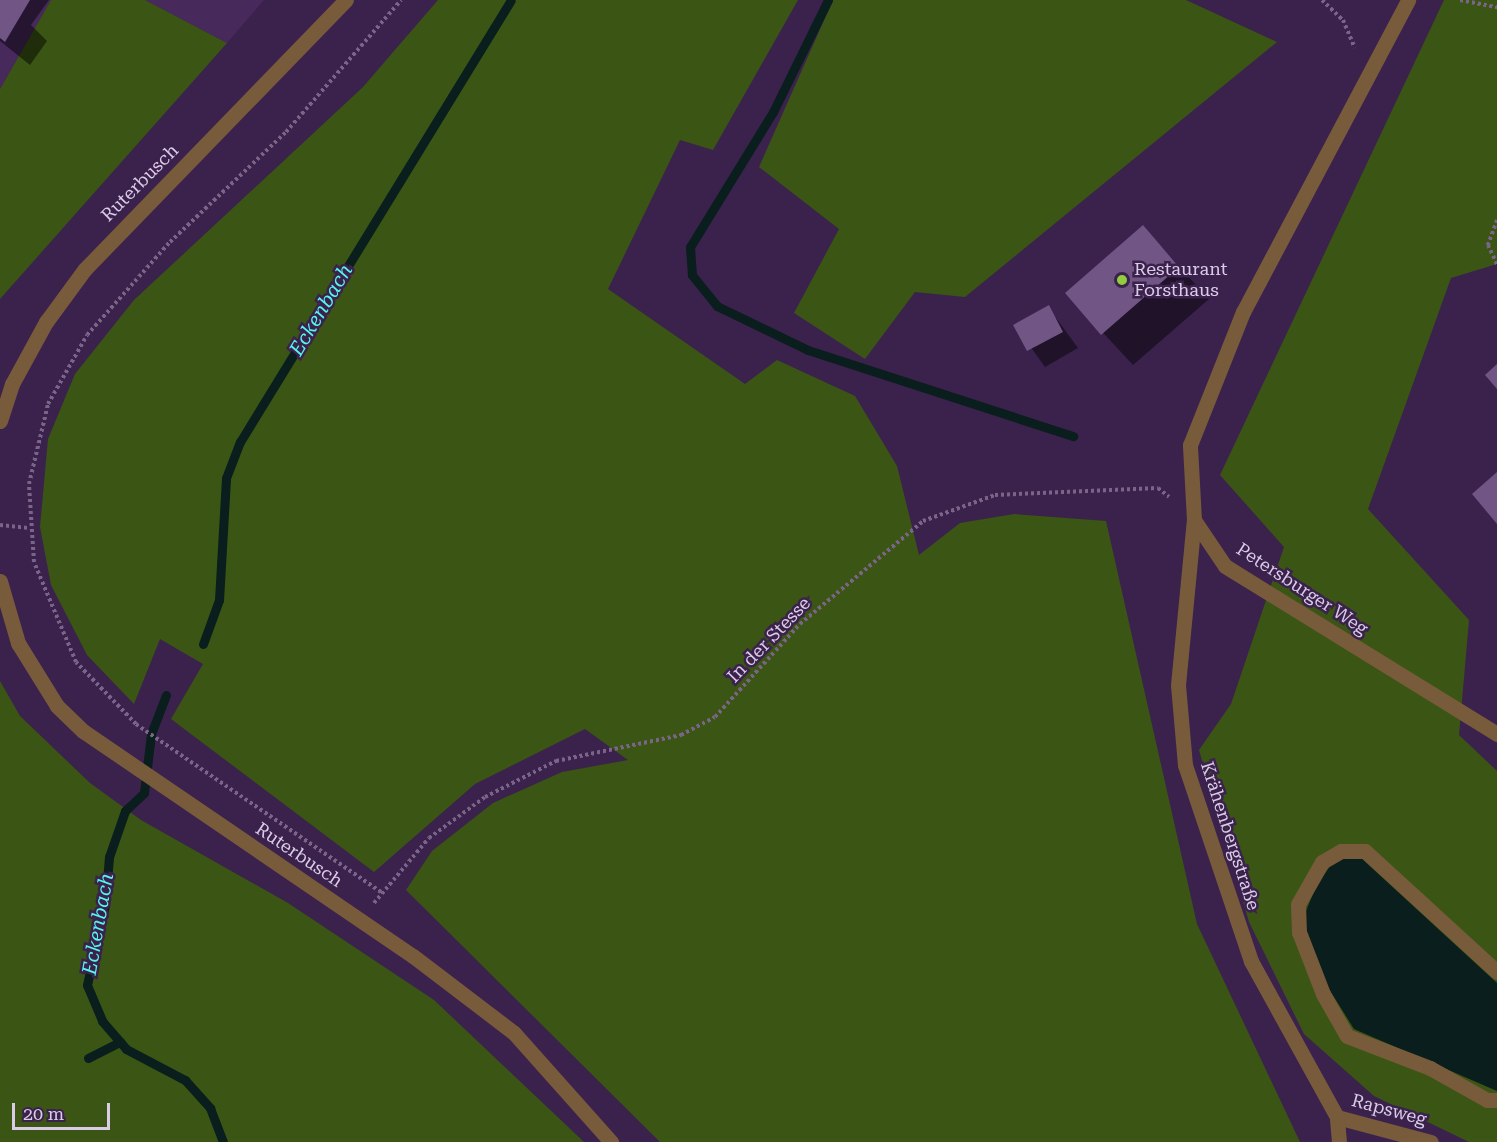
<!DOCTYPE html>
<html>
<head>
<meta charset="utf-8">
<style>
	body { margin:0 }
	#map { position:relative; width:1497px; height:1142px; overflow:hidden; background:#3b224d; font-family:"Roboto Serif",serif }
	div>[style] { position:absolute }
	.built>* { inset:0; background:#47295c }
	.green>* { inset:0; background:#3b5515 }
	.water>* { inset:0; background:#091e1d }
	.shadow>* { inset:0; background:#0007 }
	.stream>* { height:9px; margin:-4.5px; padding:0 4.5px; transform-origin:4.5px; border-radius:4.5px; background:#091e1d }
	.building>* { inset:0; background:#705585 }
	.path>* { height:4px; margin-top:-2px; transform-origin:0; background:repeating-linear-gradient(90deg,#7a6589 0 3px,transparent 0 6px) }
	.service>* { height:15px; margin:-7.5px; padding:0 7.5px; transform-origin:7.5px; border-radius:7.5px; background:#785b3a }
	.minor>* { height:15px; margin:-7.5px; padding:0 7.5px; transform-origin:7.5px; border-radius:7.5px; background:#785b3a }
	.dots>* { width:16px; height:16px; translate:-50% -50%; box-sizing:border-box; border:3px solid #3b224d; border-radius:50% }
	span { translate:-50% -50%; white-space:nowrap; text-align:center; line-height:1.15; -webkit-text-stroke:5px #3b224d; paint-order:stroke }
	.street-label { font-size:18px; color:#dacbe6 }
	.poi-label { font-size:18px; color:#dacbe6 }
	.left { translate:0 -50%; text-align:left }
	.water-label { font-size:20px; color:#54f6ed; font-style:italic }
	.scale { position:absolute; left:12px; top:1103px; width:98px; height:27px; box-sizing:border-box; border:3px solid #dacbe6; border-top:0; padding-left:8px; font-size:18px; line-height:21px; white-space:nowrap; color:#dacbe6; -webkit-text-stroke:4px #3b224d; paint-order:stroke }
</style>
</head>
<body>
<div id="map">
	<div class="built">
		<i style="clip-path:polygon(0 0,51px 0,0 89px)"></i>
		<i style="clip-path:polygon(145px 0,264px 0,227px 43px)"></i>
	</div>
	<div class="green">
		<i style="clip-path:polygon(51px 0,145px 0,227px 43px,0 299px,0 89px)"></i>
		<i style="clip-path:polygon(438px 0,798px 0,713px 150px,680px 140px,608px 289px,745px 384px,777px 360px,855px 396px,897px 466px,919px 555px,960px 523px,1014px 514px,1106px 521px,1197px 924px,1300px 1142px,660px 1142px,406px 890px,432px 851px,493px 803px,562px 772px,628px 760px,585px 729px,475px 784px,374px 872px,171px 719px,203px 664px,160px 639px,134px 704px,87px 655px,51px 585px,40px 527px,48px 439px,75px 374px,134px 300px,363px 87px)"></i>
		<i style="clip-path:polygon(833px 0,1186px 0,1277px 42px,965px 297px,915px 292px,865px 359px,794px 313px,839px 229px,759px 167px)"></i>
		<i style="clip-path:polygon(1444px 0,1497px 0,1497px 264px,1451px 278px,1368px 509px,1469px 620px,1459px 735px,1497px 771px,1497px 1142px,1469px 1142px,1374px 1096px,1304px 1034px,1249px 922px,1199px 750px,1231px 704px,1284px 547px,1220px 475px)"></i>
		<i style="clip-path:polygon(0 681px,20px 716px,90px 783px,141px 820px,288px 903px,434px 1000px,584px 1142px,0 1142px)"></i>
	</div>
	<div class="water">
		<i style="clip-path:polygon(1348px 855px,1360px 857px,1497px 983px,1497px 1091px,1354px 1029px,1329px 989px,1306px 934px,1306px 911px,1317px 884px,1331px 865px)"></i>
	</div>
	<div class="shadow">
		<i style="clip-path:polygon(0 0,49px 0,31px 25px,47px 41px,30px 65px,0 41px)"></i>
		<i style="clip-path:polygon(1143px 227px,1209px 299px,1133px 365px,1067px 294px)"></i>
		<i style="clip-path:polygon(1048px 307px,1078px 348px,1045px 367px,1015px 325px)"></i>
	</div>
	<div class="stream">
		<i style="left:828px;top:0;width:125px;rotate:116.2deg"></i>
		<i style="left:773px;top:112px;width:158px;rotate:121.6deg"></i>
		<i style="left:690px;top:247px;width:28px;rotate:86deg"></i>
		<i style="left:692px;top:275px;width:40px;rotate:51deg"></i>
		<i style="left:717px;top:306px;width:101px;rotate:25.8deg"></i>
		<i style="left:808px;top:350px;width:279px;rotate:18deg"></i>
		<i style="left:203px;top:644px;width:47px;rotate:-70deg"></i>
		<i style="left:219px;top:600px;width:122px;rotate:-86.7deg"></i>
		<i style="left:226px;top:478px;width:39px;rotate:-69deg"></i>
		<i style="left:240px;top:442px;width:518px;rotate:-58.49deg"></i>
		<i style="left:166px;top:695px;width:42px;rotate:111deg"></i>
		<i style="left:151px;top:734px;width:59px;rotate:96.8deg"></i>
		<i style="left:144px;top:793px;width:26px;rotate:137deg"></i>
		<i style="left:125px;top:811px;width:49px;rotate:109.2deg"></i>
		<i style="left:109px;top:857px;width:48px;rotate:94.8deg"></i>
		<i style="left:105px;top:905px;width:82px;rotate:102.7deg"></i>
		<i style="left:87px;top:985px;width:39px;rotate:67deg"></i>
		<i style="left:102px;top:1021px;width:37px;rotate:49deg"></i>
		<i style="left:126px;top:1049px;width:67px;rotate:27.7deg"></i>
		<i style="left:185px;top:1080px;width:38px;rotate:48deg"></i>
		<i style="left:210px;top:1108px;width:36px;rotate:69deg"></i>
		<i style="left:88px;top:1058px;width:36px;rotate:-27deg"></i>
	</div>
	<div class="building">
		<i style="clip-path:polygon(0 0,30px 0,5px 42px,0 38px)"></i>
		<i style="clip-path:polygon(1143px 225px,1179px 267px,1101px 335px,1065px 293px)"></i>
		<i style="clip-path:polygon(1049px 305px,1063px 332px,1027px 351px,1013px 325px)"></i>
		<i style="clip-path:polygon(1497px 364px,1497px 389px,1485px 375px)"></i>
		<i style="clip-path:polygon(1497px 472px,1497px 524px,1472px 494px)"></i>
	</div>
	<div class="path">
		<i style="left:1322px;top:0;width:29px;rotate:44deg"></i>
		<i style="left:1343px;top:20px;width:30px;rotate:67deg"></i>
		<i style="left:1460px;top:0;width:38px;rotate:11deg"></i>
		<i style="left:1497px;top:220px;width:27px;rotate:110deg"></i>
		<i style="left:1488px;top:245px;width:21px;rotate:65deg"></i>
		<i style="left:0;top:525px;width:30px;rotate:6deg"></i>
		<i style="left:381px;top:892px;width:297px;rotate:-145.6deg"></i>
		<i style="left:136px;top:724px;width:86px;rotate:-134.1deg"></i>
		<i style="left:76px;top:662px;width:108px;rotate:-112.8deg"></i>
		<i style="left:34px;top:562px;width:78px;rotate:-93.7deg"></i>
		<i style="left:29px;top:484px;width:82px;rotate:-76.6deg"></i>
		<i style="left:48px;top:404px;width:79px;rotate:-60.5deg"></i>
		<i style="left:87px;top:335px;width:125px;rotate:-48.3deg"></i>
		<i style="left:170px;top:242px;width:160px;rotate:-43.5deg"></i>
		<i style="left:286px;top:132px;width:175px;rotate:-48.9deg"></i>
		<i style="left:374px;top:903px;width:85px;rotate:-49.8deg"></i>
		<i style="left:429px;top:838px;width:69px;rotate:-36.2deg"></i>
		<i style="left:485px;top:797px;width:80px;rotate:-26.9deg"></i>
		<i style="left:556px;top:761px;width:128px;rotate:-11.7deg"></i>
		<i style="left:681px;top:735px;width:38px;rotate:-28deg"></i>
		<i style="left:715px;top:717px;width:126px;rotate:-47.6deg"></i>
		<i style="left:800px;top:624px;width:160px;rotate:-39.9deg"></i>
		<i style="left:923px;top:521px;width:77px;rotate:-19.9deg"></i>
		<i style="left:995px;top:495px;width:163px;rotate:-2.5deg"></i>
		<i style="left:1158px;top:488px;width:14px;rotate:39deg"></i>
	</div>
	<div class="service">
		<i style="left:1497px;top:972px;width:179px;rotate:-137.5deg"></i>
		<i style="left:1365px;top:851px;width:24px;rotate:180deg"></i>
		<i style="left:1341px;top:851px;width:22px;rotate:150deg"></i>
		<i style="left:1322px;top:862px;width:48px;rotate:119.7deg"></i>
		<i style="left:1298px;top:904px;width:28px;rotate:88deg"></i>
		<i style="left:1299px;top:932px;width:66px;rotate:68.8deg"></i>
		<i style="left:1323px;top:994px;width:48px;rotate:60.3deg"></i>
		<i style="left:1347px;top:1036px;width:89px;rotate:21.1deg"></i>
		<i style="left:1430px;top:1068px;width:65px;rotate:29.3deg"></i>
		<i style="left:1487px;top:1100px;width:10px"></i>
	</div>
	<div class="minor">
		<i style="left:0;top:421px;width:39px;rotate:-72deg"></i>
		<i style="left:12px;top:384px;width:71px;rotate:-61.3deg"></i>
		<i style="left:46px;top:322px;width:66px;rotate:-53.7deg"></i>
		<i style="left:85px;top:269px;width:375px;rotate:-45.9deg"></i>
		<i style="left:1194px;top:520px;width:55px;rotate:56deg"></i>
		<i style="left:1225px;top:566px;width:320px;rotate:31.7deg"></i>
		<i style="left:0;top:581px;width:65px;rotate:73.8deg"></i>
		<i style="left:18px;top:643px;width:74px;rotate:58.2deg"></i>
		<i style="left:57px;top:706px;width:36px;rotate:44deg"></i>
		<i style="left:83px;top:731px;width:399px;rotate:34.3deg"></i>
		<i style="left:413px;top:956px;width:127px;rotate:37.3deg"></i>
		<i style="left:514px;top:1033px;width:146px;rotate:48.3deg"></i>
		<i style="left:1337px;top:1117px;width:97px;rotate:14.9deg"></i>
		<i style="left:1339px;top:1142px;width:25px;rotate:-95deg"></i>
		<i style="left:1337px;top:1117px;width:178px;rotate:-118.9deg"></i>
		<i style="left:1251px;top:961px;width:207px;rotate:-108.6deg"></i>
		<i style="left:1185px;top:765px;width:80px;rotate:-95deg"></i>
		<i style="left:1178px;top:685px;width:166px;rotate:-84.5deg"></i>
		<i style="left:1194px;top:520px;width:75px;rotate:-93.1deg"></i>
		<i style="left:1190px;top:445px;width:143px;rotate:-68.3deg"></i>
		<i style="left:1243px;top:312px;width:353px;rotate:-62.1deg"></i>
	</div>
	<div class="dots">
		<i style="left:1122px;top:280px;background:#92cd3f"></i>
	</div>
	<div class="street-label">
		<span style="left:140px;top:183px;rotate:-45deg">Ruterbusch</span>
		<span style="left:1302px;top:589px;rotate:33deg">Petersburger Weg</span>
		<span style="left:769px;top:640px;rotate:-46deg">In der Stesse</span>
		<span style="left:1230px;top:836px;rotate:72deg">Krähenbergstraße</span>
		<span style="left:299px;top:855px;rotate:34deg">Ruterbusch</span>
		<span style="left:1389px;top:1110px;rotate:15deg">Rapsweg</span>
	</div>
	<div class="poi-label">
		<span class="left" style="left:1134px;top:280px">Restaurant<br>Forsthaus</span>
	</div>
	<div class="water-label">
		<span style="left:321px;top:310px;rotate:-59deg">Eckenbach</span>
		<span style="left:98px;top:924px;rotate:-80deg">Eckenbach</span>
	</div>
	<div class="scale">20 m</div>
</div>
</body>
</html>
